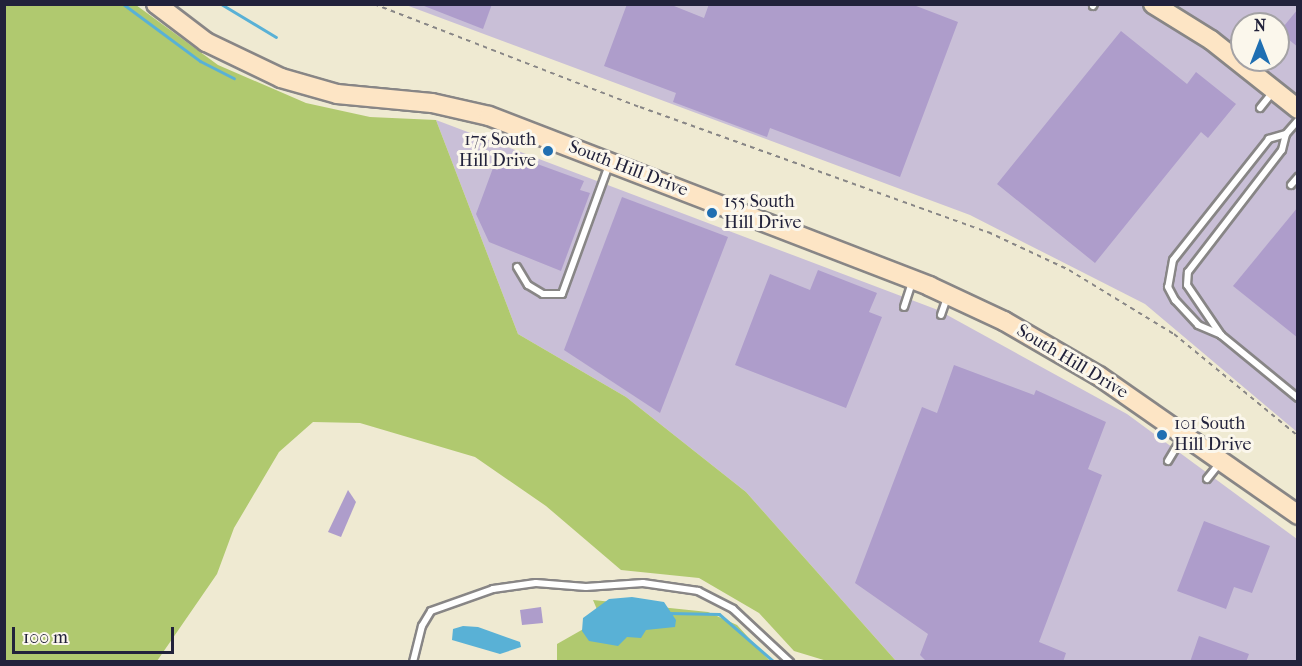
<!DOCTYPE html>
<html>
<head>
<meta charset="utf-8">
<style>
	body { margin:0 }
	#map { position:relative; width:1302px; height:666px; overflow:hidden; background:#efead2; font-family:"IM FELL French Canon",serif }
	div>[style] { position:absolute }
	.industrial>* { inset:0; background:#c9bfd7 }
	.green>* { inset:0; background:#b0c96f }
	.water>* { inset:0; background:#59b1d6 }
	.stream>* { height:3px; margin:-1.5px; padding:0 1.5px; transform-origin:1.5px; border-radius:1.5px; background:#59b1d6 }
	.building>* { inset:0; background:#ae9dcb }
	.path>* { height:2px; margin-top:-1px; transform-origin:0; background:repeating-linear-gradient(90deg,#888686 0 4.5px,transparent 0 9px) }
	.roads { filter:drop-shadow(2px 0 #888686) drop-shadow(-2px 0 #888686) drop-shadow(0 2px #888686) drop-shadow(0 -2px #888686) }
	.lane>* { height:6px; margin:-3px; padding:0 3px; transform-origin:3px; border-radius:3px; background:#fff }
	.secondary>* { height:18px; margin:-9px; padding:0 9px; transform-origin:9px; border-radius:9px; background:#fde5c5 }
	.dots>* { width:16px; height:16px; translate:-50% -50%; box-sizing:border-box; border:3px solid #fbf7ec; border-radius:50% }
	span { translate:-50% -50%; white-space:nowrap; text-align:center; line-height:1.15; -webkit-text-stroke:6px #fbf7ec; paint-order:stroke }
	.poi-label { font-size:18px; color:#22223b }
	.right { translate:-100% -50%; text-align:right }
	.left { translate:0 -50%; text-align:left }
	.street-label { font-size:18px; color:#22223b }
	.frame { position:absolute; inset:0; border:6px solid #22223b; pointer-events:none }
	.north { position:absolute; left:1230px; top:12px; width:60px; height:60px; box-sizing:border-box; background:#fbf7ec; border:2px solid #a4a2a5; border-radius:50%; rotate:0deg; font-size:16px; font-weight:700; line-height:24px; text-align:center; color:#22223b }
	.north::after { content:''; display:block; margin:auto; width:21px; height:27px; background:#1f6fb2; clip-path:polygon(50% 0,100% 100%,50% 72%,0 100%) }
	.scale { position:absolute; left:12px; top:627px; width:162px; height:27px; box-sizing:border-box; border:3px solid #22223b; border-top:0; padding-left:8px; font-size:18px; line-height:21px; white-space:nowrap; color:#22223b; -webkit-text-stroke:4px #fbf7ec; paint-order:stroke }
</style>
</head>
<body>
<div id="map">
	<div class="industrial">
		<i style="clip-path:polygon(evenodd,406px 5px,1297px 5px,1297px 432px,1145px 304px,970px 215px,406px 5px,1242px 24px,1278px 24px,1278px 60px,1242px 60px,1242px 24px)"></i>
		<i style="clip-path:polygon(436px 120px,938px 310px,1127px 414px,1297px 539px,1297px 661px,896px 661px,746px 492px,626px 397px,518px 334px)"></i>
	</div>
	<div class="green">
		<i style="clip-path:polygon(4px 5px,136px 5px,218px 65px,306px 103px,370px 117px,436px 120px,518px 334px,626px 397px,746px 492px,896px 661px,827px 661px,794px 651px,759px 613px,699px 578px,621px 570px,546px 506px,475px 457px,360px 423px,313px 422px,279px 452px,234px 528px,217px 574px,157px 661px,5px 661px)"></i>
		<i style="clip-path:polygon(593px 600px,708px 612px,737px 625px,770px 661px,557px 662px,557px 644px,601px 619px)"></i>
	</div>
	<div class="water">
		<i style="clip-path:polygon(632px 597px,664px 602px,676px 620px,675px 627px,646px 630px,641px 638px,627px 637px,618px 646px,589px 641px,582px 631px,583px 618px,609px 599px)"></i>
		<i style="clip-path:polygon(463px 626px,478px 627px,520px 642px,521px 647px,500px 654px,452px 640px,453px 629px)"></i>
	</div>
	<div class="stream">
		<i style="left:123px;top:4px;width:96px;rotate:36.5deg"></i>
		<i style="left:200px;top:61px;width:38px;rotate:27deg"></i>
		<i style="left:221px;top:4px;width:64px;rotate:31deg"></i>
		<i style="left:669px;top:613px;width:50px;rotate:1.1deg"></i>
		<i style="left:719px;top:614px;width:73px;rotate:41.1deg"></i>
	</div>
	<div class="building">
		<i style="clip-path:polygon(419px 4px,492px 4px,483px 29px)"></i>
		<i style="clip-path:polygon(627px 4px,669px 4px,704px 18px,709px 4px,911px 4px,958px 22px,900px 177px,770px 128px,767px 137px,673px 102px,676px 93px,604px 66px)"></i>
		<i style="clip-path:polygon(1298px 9px,1298px 47px,1279px 32px)"></i>
		<i style="clip-path:polygon(1121px 31px,1187px 84px,1196px 72px,1236px 104px,1208px 138px,1201px 132px,1095px 263px,997px 184px)"></i>
		<i style="clip-path:polygon(518px 157px,584px 181px,580px 190px,590px 193px,561px 271px,489px 242px,476px 214px,493px 168px,497px 170px)"></i>
		<i style="clip-path:polygon(622px 197px,728px 237px,660px 413px,564px 350px)"></i>
		<i style="clip-path:polygon(1298px 207px,1298px 338px,1233px 286px)"></i>
		<i style="clip-path:polygon(818px 270px,877px 293px,869px 312px,882px 317px,846px 408px,735px 365px,770px 274px,810px 290px)"></i>
		<i style="clip-path:polygon(954px 365px,1034px 395px,1036px 390px,1106px 422px,1088px 469px,1102px 475px,1039px 642px,1066px 653px,1063px 662px,927px 662px,920px 655px,928px 634px,855px 583px,922px 407px,937px 413px)"></i>
		<i style="clip-path:polygon(348px 490px,356px 502px,341px 537px,328px 532px)"></i>
		<i style="clip-path:polygon(1204px 521px,1270px 546px,1252px 593px,1234px 587px,1226px 609px,1177px 591px)"></i>
		<i style="clip-path:polygon(541px 607px,543px 623px,522px 625px,520px 610px)"></i>
		<i style="clip-path:polygon(1199px 636px,1249px 654px,1246px 662px,1190px 662px)"></i>
	</div>
	<div class="path">
		<i style="left:374px;top:4px;width:285px;rotate:21.2deg"></i>
		<i style="left:640px;top:107px;width:370px;rotate:19.8deg"></i>
		<i style="left:988px;top:232px;width:89px;rotate:25.1deg"></i>
		<i style="left:1069px;top:270px;width:123px;rotate:31.4deg"></i>
		<i style="left:1174px;top:334px;width:161px;rotate:39.4deg"></i>
	</div>
	<div class="roads">
		<div class="lane">
			<i style="left:1093px;top:6px;width:2px;rotate:-63deg"></i>
			<i style="left:1249px;top:24px;width:1px;rotate:-45deg"></i>
			<i style="left:1228px;top:52px;width:23px;rotate:-52deg"></i>
			<i style="left:1260px;top:108px;width:19px;rotate:-51deg"></i>
			<i style="left:1286px;top:134px;width:18px;rotate:164deg"></i>
			<i style="left:1269px;top:139px;width:154px;rotate:128.4deg"></i>
			<i style="left:1173px;top:260px;width:27px;rotate:100deg"></i>
			<i style="left:1168px;top:287px;width:15px;rotate:62deg"></i>
			<i style="left:1175px;top:300px;width:34px;rotate:47deg"></i>
			<i style="left:1198px;top:325px;width:25px;rotate:23deg"></i>
			<i style="left:1221px;top:335px;width:99px;rotate:39.3deg"></i>
			<i style="left:1291px;top:185px;width:11px;rotate:-49deg"></i>
			<i style="left:517px;top:267px;width:21px;rotate:59deg"></i>
			<i style="left:528px;top:285px;width:17px;rotate:31deg"></i>
			<i style="left:543px;top:294px;width:19px"></i>
			<i style="left:562px;top:294px;width:137px;rotate:-70deg"></i>
			<i style="left:904px;top:307px;width:25px;rotate:-72deg"></i>
			<i style="left:941px;top:315px;width:18px;rotate:-71deg"></i>
			<i style="left:1221px;top:335px;width:60px;rotate:-124.2deg"></i>
			<i style="left:1187px;top:285px;width:13px;rotate:-86deg"></i>
			<i style="left:1188px;top:272px;width:154px;rotate:-52.4deg"></i>
			<i style="left:1282px;top:150px;width:16px;rotate:-76deg"></i>
			<i style="left:1286px;top:134px;width:18px;rotate:-49deg"></i>
			<i style="left:1168px;top:461px;width:27px;rotate:-59deg"></i>
			<i style="left:1207px;top:479px;width:19px;rotate:-51deg"></i>
			<i style="left:413px;top:662px;width:37px;rotate:-76deg"></i>
			<i style="left:422px;top:626px;width:17px;rotate:-59deg"></i>
			<i style="left:431px;top:611px;width:66px;rotate:-19.5deg"></i>
			<i style="left:493px;top:589px;width:43px;rotate:-7.9deg"></i>
			<i style="left:536px;top:583px;width:50px;rotate:4.6deg"></i>
			<i style="left:586px;top:587px;width:57px;rotate:-4deg"></i>
			<i style="left:643px;top:583px;width:56px;rotate:8.3deg"></i>
			<i style="left:698px;top:591px;width:39px;rotate:27deg"></i>
			<i style="left:733px;top:609px;width:78px;rotate:42.9deg"></i>
		</div>
		<div class="secondary">
			<i style="left:156px;top:4px;width:63px;rotate:37.2deg"></i>
			<i style="left:206px;top:42px;width:83px;rotate:25.6deg"></i>
			<i style="left:281px;top:78px;width:58px;rotate:15.9deg"></i>
			<i style="left:337px;top:94px;width:95px;rotate:5.4deg"></i>
			<i style="left:432px;top:103px;width:58px;rotate:12.8deg"></i>
			<i style="left:489px;top:116px;width:472px;rotate:21.1deg"></i>
			<i style="left:929px;top:286px;width:83px;rotate:25deg"></i>
			<i style="left:1004px;top:321px;width:110px;rotate:30.1deg"></i>
			<i style="left:1099px;top:376px;width:243px;rotate:34.9deg"></i>
			<i style="left:1153px;top:4px;width:68px;rotate:31.8deg"></i>
			<i style="left:1211px;top:40px;width:111px;rotate:38.4deg"></i>
		</div>
	</div>
	<div class="dots">
		<i style="left:548px;top:151px;background:#1f6fb2"></i>
		<i style="left:712px;top:213px;background:#1f6fb2"></i>
		<i style="left:1162px;top:435px;background:#1f6fb2"></i>
	</div>
	<div class="poi-label">
		<span class="right" style="left:536px;top:151px">175 South<br>Hill Drive</span>
		<span class="left" style="left:724px;top:213px">155 South<br>Hill Drive</span>
		<span class="left" style="left:1174px;top:435px">101 South<br>Hill Drive</span>
	</div>
	<div class="street-label">
		<span style="left:628px;top:169px;rotate:21deg">South Hill Drive</span>
		<span style="left:1072px;top:362px;rotate:31deg">South Hill Drive</span>
	</div>
	<div class="frame"></div>
	<div class="north">N</div>
	<div class="scale">100 m</div>
</div>
</body>
</html>
